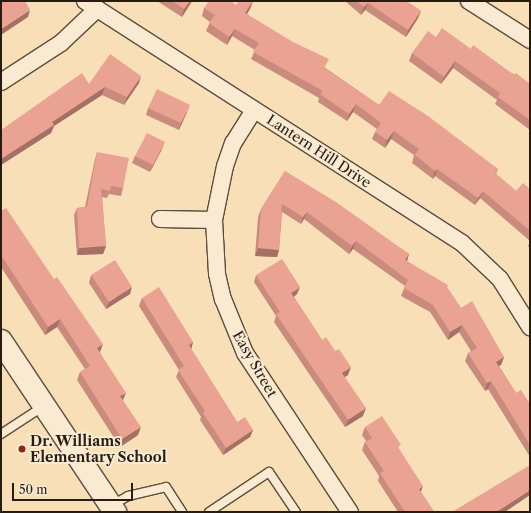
<!DOCTYPE html>
<html>
<head>
<meta charset="utf-8">
<style>
	body { margin:0 }
	#map { position:relative; width:531px; height:513px; overflow:hidden; background:#f8dfb8; font-family:"Libre Caslon Text",serif }
	div>[style] { position:absolute }
	.roads { filter:drop-shadow(1px 0 #5a4d3c) drop-shadow(-1px 0 #5a4d3c) drop-shadow(0 1px #5a4d3c) drop-shadow(0 -1px #5a4d3c) }
	.lane>* { height:8px; margin:-4px; padding:0 4px; transform-origin:4px; border-radius:4px; background:#faead1 }
	.street>* { height:16px; margin:-8px; padding:0 8px; transform-origin:8px; border-radius:8px; background:#faead1 }
	.secondary>* { height:22px; margin:-11px; padding:0 11px; transform-origin:11px; border-radius:11px; background:#faead1 }
	.wall>* { inset:0; background:#c98b7e }
	.shaded-wall>* { inset:0; background:#a47167 }
	.building>* { inset:0; background:#eaa293 }
	.dots>* { width:11px; height:11px; translate:-50% -50%; box-sizing:border-box; border:2px solid #faead1; border-radius:50% }
	span { translate:-50% -50%; white-space:nowrap; text-align:center; line-height:1.15; -webkit-text-stroke:4px #faead1; paint-order:stroke }
	.street-label { font-size:14px; color:#251c13 }
	.poi-label { font-size:14px; color:#251c13; font-weight:700 }
	.left { translate:0 -50%; text-align:left }
	.frame { position:absolute; inset:0; border:2px solid #251c13; pointer-events:none }
	.scale { position:absolute; left:12px; top:483px; width:121px; height:18px; box-sizing:border-box; border:2px solid #251c13; border-top:0; padding-left:5px; font-size:12px; line-height:14px; white-space:nowrap; color:#251c13; -webkit-text-stroke:3px #faead1; paint-order:stroke }
</style>
</head>
<body>
<div id="map">
	<div class="roads">
		<div class="lane">
			<i style="left:1px;top:434px;width:51px;rotate:-33.1deg"></i>
			<i style="left:112px;top:505px;width:18px;rotate:-29deg"></i>
			<i style="left:128px;top:496px;width:39px;rotate:-13deg"></i>
			<i style="left:166px;top:487px;width:30px;rotate:57deg"></i>
			<i style="left:209px;top:512px;width:72px;rotate:-33.7deg"></i>
			<i style="left:269px;top:472px;width:48px;rotate:56deg"></i>
		</div>
		<div class="street">
			<i style="left:85px;top:1px;width:448px;rotate:32.7deg"></i>
			<i style="left:462px;top:243px;width:52px;rotate:43.5deg"></i>
			<i style="left:500px;top:279px;width:57px;rotate:58deg"></i>
			<i style="left:469px;top:1px;width:72px;rotate:32.6deg"></i>
			<i style="left:1px;top:82px;width:72px;rotate:-33deg"></i>
			<i style="left:61px;top:43px;width:50px;rotate:-43.4deg"></i>
			<i style="left:254px;top:110px;width:39px;rotate:122deg"></i>
			<i style="left:233px;top:143px;width:24px;rotate:109deg"></i>
			<i style="left:225px;top:166px;width:55px;rotate:101.5deg"></i>
			<i style="left:214px;top:220px;width:54px;rotate:86.8deg"></i>
			<i style="left:217px;top:274px;width:26px;rotate:77deg"></i>
			<i style="left:223px;top:299px;width:58px;rotate:67.8deg"></i>
			<i style="left:245px;top:353px;width:191px;rotate:56.6deg"></i>
			<i style="left:160px;top:219px;width:54px;rotate:1.1deg"></i>
		</div>
		<div class="secondary">
			<i style="left:1px;top:341px;width:206px;rotate:56.3deg"></i>
		</div>
	</div>
	<div class="wall">
		<i style="clip-path:polygon(157px 1px,192px 1px,182px 17px)"></i>
		<i style="clip-path:polygon(253px 1px,250px 9px,247px 14px,379px 105px,498px 169px,496px 174px,516px 191px,530px 189px,530px 249px,528px 246px,530px 241px,480px 198px,475px 205px,435px 176px,433px 179px,412px 163px,414px 155px,391px 139px,385px 148px,372px 139px,375px 132px,377px 129px,353px 112px,347px 121px,318px 102px,319px 98px,251px 59px,255px 50px,232px 36px,227px 45px,206px 31px,210px 22px,202px 16px,204px 8px,236px 5px)"></i>
		<i style="clip-path:polygon(345px 1px,406px 1px,421px 11px,418px 18px,406px 37px,365px 10px,361px 15px)"></i>
		<i style="clip-path:polygon(436px 37px,471px 49px,530px 84px,530px 130px,495px 104px,497px 100px,453px 68px,441px 84px,409px 61px,412px 53px)"></i>
		<i style="clip-path:polygon(139px 83px,124px 105px,102px 95px,54px 126px,51px 133px,1px 165px,89px 84px)"></i>
		<i style="clip-path:polygon(148px 108px,187px 112px,179px 130px,146px 115px)"></i>
		<i style="clip-path:polygon(162px 149px,150px 172px,132px 163px,135px 156px)"></i>
		<i style="clip-path:polygon(97px 152px,123px 188px,121px 196px,109px 194px,107px 198px,102px 197px,106px 246px,103px 254px,77px 255px,74px 215px,77px 208px,85px 207px,95px 159px)"></i>
		<i style="clip-path:polygon(285px 171px,409px 254px,407px 261px,447px 288px,461px 308px,504px 357px,501px 365px,499px 366px,516px 393px,530px 404px,530px 457px,488px 389px,485px 391px,465px 361px,468px 353px,471px 351px,459px 332px,448px 340px,430px 312px,401px 296px,405px 286px,353px 249px,349px 254px,304px 219px,301px 224px,282px 212px,279px 250px,277px 257px,255px 256px,258px 217px,261px 209px)"></i>
		<i style="clip-path:polygon(1px 211px,100px 352px,123px 400px,138px 435px,120px 447px,77px 380px,80px 372px,85px 369px,57px 327px,45px 335px,1px 267px)"></i>
		<i style="clip-path:polygon(91px 275px,130px 294px,106px 309px,89px 283px)"></i>
		<i style="clip-path:polygon(256px 275px,297px 294px,294px 297px,322px 340px,348px 375px,345px 377px,363px 416px,345px 427px,274px 322px,276px 316px,254px 282px)"></i>
		<i style="clip-path:polygon(142px 298px,193px 342px,191px 349px,237px 422px,253px 430px,250px 437px,223px 455px,200px 420px,201px 417px,176px 377px,179px 370px,139px 306px)"></i>
		<i style="clip-path:polygon(365px 427px,399px 449px,421px 492px,434px 512px,398px 512px,378px 481px,379px 476px,362px 450px,365px 442px,366px 441px,362px 435px)"></i>
	</div>
	<div class="shaded-wall">
		<i style="clip-path:polygon(190px 1px,192px 1px,182px 17px,184px 9px)"></i>
		<i style="clip-path:polygon(253px 1px,250px 9px,242px 21px,245px 13px)"></i>
		<i style="clip-path:polygon(368px 3px,365px 10px,361px 15px,364px 7px)"></i>
		<i style="clip-path:polygon(30px 10px,28px 17px,1px 35px,1px 29px)"></i>
		<i style="clip-path:polygon(421px 11px,418px 18px,406px 37px,408px 30px)"></i>
		<i style="clip-path:polygon(235px 29px,232px 36px,227px 45px,229px 37px)"></i>
		<i style="clip-path:polygon(455px 61px,453px 68px,441px 84px,444px 77px)"></i>
		<i style="clip-path:polygon(141px 76px,139px 83px,124px 105px,127px 97px)"></i>
		<i style="clip-path:polygon(105px 87px,102px 95px,54px 126px,51px 133px,1px 165px,1px 159px,52px 122px)"></i>
		<i style="clip-path:polygon(356px 104px,353px 112px,347px 121px,349px 114px)"></i>
		<i style="clip-path:polygon(190px 105px,187px 112px,179px 130px,181px 123px)"></i>
		<i style="clip-path:polygon(394px 131px,391px 139px,385px 148px,387px 140px)"></i>
		<i style="clip-path:polygon(165px 142px,162px 149px,150px 172px,153px 165px)"></i>
		<i style="clip-path:polygon(437px 169px,435px 176px,433px 179px,435px 171px)"></i>
		<i style="clip-path:polygon(483px 191px,480px 198px,475px 205px,478px 198px)"></i>
		<i style="clip-path:polygon(307px 212px,304px 219px,301px 224px,303px 217px)"></i>
		<i style="clip-path:polygon(356px 241px,353px 249px,349px 254px,352px 246px)"></i>
		<i style="clip-path:polygon(106px 246px,103px 254px,77px 255px,79px 248px)"></i>
		<i style="clip-path:polygon(258px 248px,279px 250px,277px 257px,255px 256px)"></i>
		<i style="clip-path:polygon(409px 254px,407px 261px,405px 260px)"></i>
		<i style="clip-path:polygon(132px 287px,130px 294px,106px 309px,109px 302px)"></i>
		<i style="clip-path:polygon(300px 287px,297px 294px,288px 300px,291px 293px)"></i>
		<i style="clip-path:polygon(60px 319px,57px 327px,45px 335px,48px 327px)"></i>
		<i style="clip-path:polygon(462px 325px,459px 332px,448px 340px,450px 332px)"></i>
		<i style="clip-path:polygon(193px 342px,191px 350px,189px 345px)"></i>
		<i style="clip-path:polygon(103px 344px,100px 352px,94px 355px,97px 348px)"></i>
		<i style="clip-path:polygon(504px 357px,501px 365px,493px 369px,496px 362px)"></i>
		<i style="clip-path:polygon(351px 367px,348px 375px,340px 380px,342px 373px)"></i>
		<i style="clip-path:polygon(491px 381px,488px 389px,485px 391px,487px 383px)"></i>
		<i style="clip-path:polygon(126px 393px,123px 400px,118px 404px,120px 396px)"></i>
		<i style="clip-path:polygon(366px 408px,363px 416px,345px 427px,348px 420px)"></i>
		<i style="clip-path:polygon(141px 427px,138px 435px,120px 447px,122px 439px)"></i>
		<i style="clip-path:polygon(253px 430px,250px 437px,223px 455px,226px 448px)"></i>
		<i style="clip-path:polygon(423px 486px,420px 494px,419px 489px)"></i>
		<i style="clip-path:polygon(530px 490px,530px 495px,505px 512px,496px 512px)"></i>
	</div>
	<div class="building">
		<i style="clip-path:polygon(1px 1px,25px 1px,30px 10px,1px 29px)"></i>
		<i style="clip-path:polygon(172px 1px,190px 1px,184px 9px)"></i>
		<i style="clip-path:polygon(209px 1px,231px 1px,236px 5px,239px 1px,253px 1px,245px 13px,293px 42px,329px 59px,324px 68px,379px 105px,389px 91px,428px 116px,498px 169px,495px 173px,516px 191px,523px 183px,530px 189px,530px 231px,483px 191px,478px 198px,437px 169px,435px 171px,415px 155px,419px 149px,394px 131px,387px 140px,375px 132px,381px 123px,356px 104px,349px 114px,320px 94px,323px 91px,253px 52px,259px 43px,235px 29px,229px 37px,209px 23px,215px 15px,204px 8px)"></i>
		<i style="clip-path:polygon(356px 1px,406px 1px,421px 11px,408px 30px,368px 3px,364px 7px)"></i>
		<i style="clip-path:polygon(442px 28px,471px 49px,473px 45px,514px 75px,516px 73px,530px 84px,530px 120px,498px 97px,500px 93px,455px 61px,444px 77px,412px 53px,428px 31px,436px 37px)"></i>
		<i style="clip-path:polygon(110px 54px,141px 76px,127px 97px,105px 87px,52px 122px,54px 125px,1px 159px,1px 130px,82px 73px,89px 84px)"></i>
		<i style="clip-path:polygon(157px 89px,190px 105px,181px 123px,148px 108px)"></i>
		<i style="clip-path:polygon(147px 133px,165px 142px,153px 165px,135px 156px)"></i>
		<i style="clip-path:polygon(97px 152px,129px 158px,123px 188px,111px 186px,110px 191px,101px 189px,106px 246px,79px 248px,77px 208px,87px 207px)"></i>
		<i style="clip-path:polygon(285px 171px,336px 202px,409px 254px,405px 260px,448px 285px,447px 287px,461px 308px,472px 301px,504px 357px,496px 362px,516px 393px,521px 390px,530px 404px,530px 445px,491px 381px,487px 383px,468px 353px,477px 348px,462px 325px,450px 332px,433px 305px,404px 288px,408px 280px,356px 241px,352px 246px,307px 212px,303px 217px,282px 204px,279px 250px,258px 248px,261px 209px)"></i>
		<i style="clip-path:polygon(6px 208px,54px 279px,57px 277px,103px 344px,97px 348px,126px 393px,120px 396px,141px 427px,122px 439px,80px 372px,90px 366px,60px 319px,48px 327px,1px 255px,1px 211px)"></i>
		<i style="clip-path:polygon(282px 259px,300px 287px,291px 293px,322px 340px,326px 337px,335px 351px,339px 349px,351px 367px,342px 373px,366px 408px,348px 420px,276px 314px,280px 312px,256px 275px)"></i>
		<i style="clip-path:polygon(115px 260px,132px 287px,109px 302px,91px 275px)"></i>
		<i style="clip-path:polygon(159px 287px,193px 342px,189px 345px,237px 422px,245px 417px,253px 430px,226px 448px,203px 413px,205px 411px,178px 370px,184px 366px,142px 298px)"></i>
		<i style="clip-path:polygon(382px 416px,401px 445px,398px 447px,423px 486px,419px 489px,434px 512px,405px 512px,380px 473px,384px 471px,365px 442px,372px 438px,365px 427px)"></i>
		<i style="clip-path:polygon(530px 465px,530px 490px,496px 512px,452px 512px)"></i>
	</div>
	<div class="dots">
		<i style="left:22px;top:449px;background:#8f2418"></i>
	</div>
	<div class="street-label">
		<span style="left:319px;top:151px;rotate:33deg">Lantern Hill Drive</span>
		<span style="left:255px;top:364px;rotate:60deg">Easy Street</span>
	</div>
	<div class="poi-label">
		<span class="left" style="left:30px;top:449px">Dr. Williams<br>Elementary School</span>
	</div>
	<div class="frame"></div>
	<div class="scale">50 m</div>
</div>
</body>
</html>
